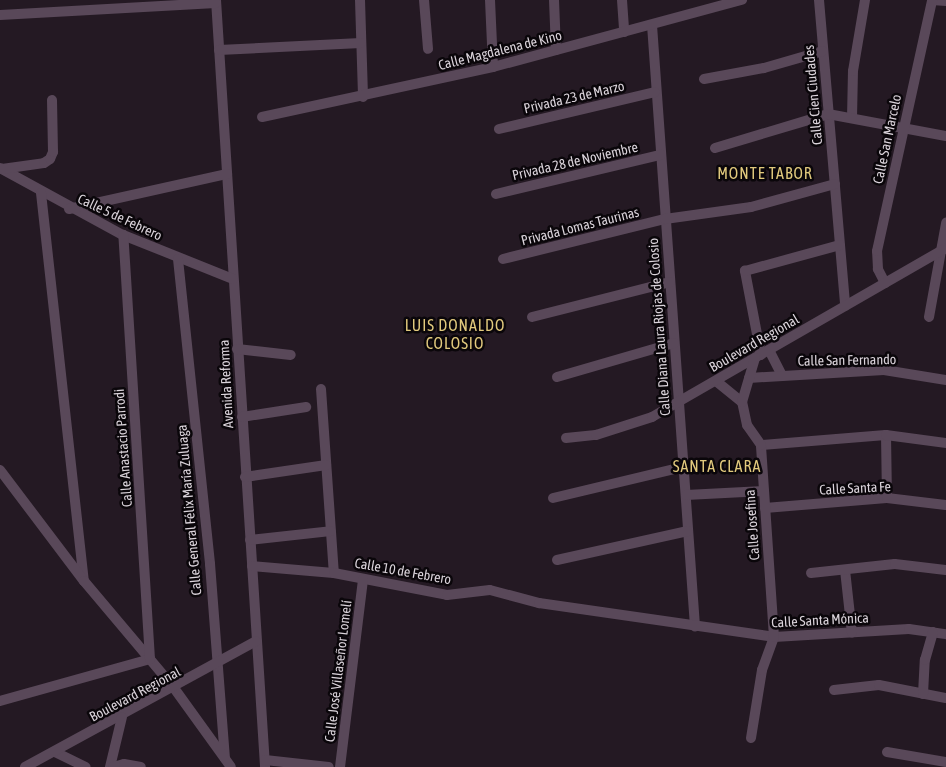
<!DOCTYPE html>
<html>
<head>
<meta charset="utf-8">
<style>
	body { margin:0 }
	#map { position:relative; width:946px; height:767px; overflow:hidden; background:#241923; font-family:"Asap Condensed",sans-serif }
	div>[style] { position:absolute }
	.street>* { height:10px; margin:-5px; padding:0 5px; transform-origin:5px; border-radius:5px; background:#594859 }
	span { translate:-50% -50%; white-space:nowrap; text-align:center; line-height:1.15; -webkit-text-stroke:5px #0a060a; paint-order:stroke }
	.street-label { font-size:14px; color:#dad3da }
	.quarter-label { font-size:16px; color:#e1c97d; letter-spacing:1px }
</style>
</head>
<body>
<div id="map">
	<div class="street">
		<i style="left:216px;top:0;width:769px;rotate:86.34deg"></i>
		<i style="left:360px;top:0;width:97px;rotate:88.2deg"></i>
		<i style="left:424px;top:0;width:49px;rotate:85.3deg"></i>
		<i style="left:490px;top:0;width:67px;rotate:87.4deg"></i>
		<i style="left:554px;top:0;width:50px;rotate:87.7deg"></i>
		<i style="left:622px;top:0;width:32px;rotate:86deg"></i>
		<i style="left:819px;top:0;width:307px;rotate:85.1deg"></i>
		<i style="left:932px;top:0;width:14px;rotate:4deg"></i>
		<i style="left:0;top:15px;width:216px;rotate:-3.2deg"></i>
		<i style="left:652px;top:25px;width:603px;rotate:85.91deg"></i>
		<i style="left:219px;top:50px;width:142px;rotate:-2.8deg"></i>
		<i style="left:704px;top:79px;width:61px;rotate:-10.4deg"></i>
		<i style="left:764px;top:68px;width:61px;rotate:-16.1deg"></i>
		<i style="left:262px;top:117px;width:236px;rotate:-12.2deg"></i>
		<i style="left:493px;top:67px;width:258px;rotate:-15.1deg"></i>
		<i style="left:852px;top:118px;width:47px;rotate:-88.8deg"></i>
		<i style="left:853px;top:71px;width:72px;rotate:-80.4deg"></i>
		<i style="left:499px;top:129px;width:160px;rotate:-13.3deg"></i>
		<i style="left:715px;top:148px;width:118px;rotate:-16.7deg"></i>
		<i style="left:828px;top:114px;width:120px;rotate:10.6deg"></i>
		<i style="left:0;top:168px;width:140px;rotate:28.6deg"></i>
		<i style="left:123px;top:235px;width:118px;rotate:21.8deg"></i>
		<i style="left:2px;top:169px;width:42px;rotate:-8.1deg"></i>
		<i style="left:44px;top:163px;width:7px;rotate:-34deg"></i>
		<i style="left:50px;top:159px;width:8px;rotate:-67deg"></i>
		<i style="left:53px;top:152px;width:52px;rotate:-91.1deg"></i>
		<i style="left:41px;top:193px;width:390px;rotate:83.7deg"></i>
		<i style="left:496px;top:194px;width:169px;rotate:-13.4deg"></i>
		<i style="left:69px;top:209px;width:162px;rotate:-12.5deg"></i>
		<i style="left:178px;top:259px;width:307px;rotate:84deg"></i>
		<i style="left:210px;top:564px;width:195px;rotate:85.6deg"></i>
		<i style="left:503px;top:259px;width:167px;rotate:-13.9deg"></i>
		<i style="left:665px;top:219px;width:87px;rotate:-7.9deg"></i>
		<i style="left:751px;top:207px;width:87px;rotate:-15.3deg"></i>
		<i style="left:885px;top:283px;width:16px;rotate:-117deg"></i>
		<i style="left:878px;top:269px;width:18px;rotate:-93deg"></i>
		<i style="left:877px;top:251px;width:257px;rotate:-77.6deg"></i>
		<i style="left:532px;top:317px;width:142px;rotate:-14.2deg"></i>
		<i style="left:929px;top:317px;width:96px;rotate:-79.7deg"></i>
		<i style="left:237px;top:349px;width:54px;rotate:6.3deg"></i>
		<i style="left:769px;top:350px;width:29px;rotate:63deg"></i>
		<i style="left:761px;top:355px;width:86px;rotate:-100.8deg"></i>
		<i style="left:745px;top:271px;width:98px;rotate:-15.3deg"></i>
		<i style="left:557px;top:377px;width:122px;rotate:-16.2deg"></i>
		<i style="left:749px;top:378px;width:135px;rotate:-3.4deg"></i>
		<i style="left:884px;top:370px;width:63px;rotate:9.2deg"></i>
		<i style="left:716px;top:381px;width:33px;rotate:39deg"></i>
		<i style="left:321px;top:389px;width:184px;rotate:86deg"></i>
		<i style="left:242px;top:417px;width:65px;rotate:-8.9deg"></i>
		<i style="left:886px;top:435px;width:63px;rotate:89.1deg"></i>
		<i style="left:566px;top:438px;width:30px;rotate:-6deg"></i>
		<i style="left:596px;top:435px;width:59px;rotate:-17.8deg"></i>
		<i style="left:652px;top:417px;width:339px;rotate:-29.9deg"></i>
		<i style="left:761px;top:445px;width:125px;rotate:-4.6deg"></i>
		<i style="left:886px;top:435px;width:61px;rotate:7.6deg"></i>
		<i style="left:0;top:470px;width:139px;rotate:52.9deg"></i>
		<i style="left:84px;top:581px;width:140px;rotate:49.9deg"></i>
		<i style="left:174px;top:688px;width:97px;rotate:54.2deg"></i>
		<i style="left:245px;top:477px;width:82px;rotate:-8.4deg"></i>
		<i style="left:686px;top:495px;width:78px;rotate:-2.9deg"></i>
		<i style="left:553px;top:498px;width:134px;rotate:-13.4deg"></i>
		<i style="left:765px;top:508px;width:122px;rotate:-4.7deg"></i>
		<i style="left:887px;top:498px;width:59px;rotate:6.8deg"></i>
		<i style="left:250px;top:540px;width:81px;rotate:-6.3deg"></i>
		<i style="left:557px;top:560px;width:134px;rotate:-12.5deg"></i>
		<i style="left:252px;top:566px;width:82px;rotate:4.9deg"></i>
		<i style="left:334px;top:573px;width:115px;rotate:11deg"></i>
		<i style="left:447px;top:595px;width:43px;rotate:-6.6deg"></i>
		<i style="left:490px;top:590px;width:51px;rotate:14.9deg"></i>
		<i style="left:539px;top:603px;width:237px;rotate:8.2deg"></i>
		<i style="left:774px;top:637px;width:135px;rotate:-3.4deg"></i>
		<i style="left:909px;top:629px;width:37px;rotate:8deg"></i>
		<i style="left:845px;top:570px;width:63px;rotate:83.7deg"></i>
		<i style="left:811px;top:573px;width:84px;rotate:-6.1deg"></i>
		<i style="left:895px;top:564px;width:51px;rotate:6.7deg"></i>
		<i style="left:834px;top:690px;width:45px;rotate:-6.3deg"></i>
		<i style="left:879px;top:685px;width:68px;rotate:11deg"></i>
		<i style="left:923px;top:694px;width:34px;rotate:-87deg"></i>
		<i style="left:925px;top:660px;width:29px;rotate:-74deg"></i>
		<i style="left:0;top:701px;width:156px;rotate:-15.6deg"></i>
		<i style="left:150px;top:659px;width:425px;rotate:-93.6deg"></i>
		<i style="left:751px;top:738px;width:69px;rotate:-80.8deg"></i>
		<i style="left:762px;top:670px;width:35px;rotate:-70deg"></i>
		<i style="left:774px;top:637px;width:192px;rotate:-93.9deg"></i>
		<i style="left:761px;top:445px;width:24px;rotate:-125deg"></i>
		<i style="left:747px;top:425px;width:24px;rotate:-102deg"></i>
		<i style="left:742px;top:402px;width:46px;rotate:-73.5deg"></i>
		<i style="left:55px;top:752px;width:34px;rotate:26deg"></i>
		<i style="left:887px;top:752px;width:60px;rotate:9.6deg"></i>
		<i style="left:265px;top:760px;width:64px;rotate:6.2deg"></i>
		<i style="left:25px;top:767px;width:263px;rotate:-28.6deg"></i>
		<i style="left:110px;top:767px;width:51px;rotate:-76.5deg"></i>
		<i style="left:113px;top:767px;width:11px;rotate:-15deg"></i>
		<i style="left:124px;top:764px;width:17px;rotate:10deg"></i>
		<i style="left:340px;top:767px;width:189px;rotate:-83deg"></i>
	</div>
	<div class="street-label">
		<span style="left:500px;top:50px;rotate:-14deg">Calle Magdalena de Kino</span>
		<span style="left:813px;top:95px;rotate:-95deg">Calle Cien Ciudades</span>
		<span style="left:574px;top:97px;rotate:-13deg">Privada 23 de Marzo</span>
		<span style="left:887px;top:139px;rotate:-78deg">Calle San Marcelo</span>
		<span style="left:575px;top:161px;rotate:-13deg">Privada 28 de Noviembre</span>
		<span style="left:120px;top:217px;rotate:25deg">Calle 5 de Febrero</span>
		<span style="left:580px;top:226px;rotate:-14deg">Privada Lomas Taurinas</span>
		<span style="left:659px;top:327px;rotate:-94deg">Calle Diana Laura Riojas de Colosio</span>
		<span style="left:754px;top:343px;rotate:-30deg">Boulevard Regional</span>
		<span style="left:847px;top:360px;rotate:-1deg">Calle San Fernando</span>
		<span style="left:226px;top:384px;rotate:-93deg">Avenida Reforma</span>
		<span style="left:123px;top:448px;rotate:-94deg">Calle Anastacio Parrodi</span>
		<span style="left:855px;top:488px;rotate:-3deg">Calle Santa Fe</span>
		<span style="left:189px;top:510px;rotate:-95deg">Calle General Félix María Zuluaga</span>
		<span style="left:752px;top:525px;rotate:-94deg">Calle Josefina</span>
		<span style="left:403px;top:571px;rotate:10deg">Calle 10 de Febrero</span>
		<span style="left:820px;top:620px;rotate:-3deg">Calle Santa Mónica</span>
		<span style="left:338px;top:671px;rotate:-83deg">Calle José Villaseñor Lomelí</span>
		<span style="left:135px;top:694px;rotate:-28deg">Boulevard Regional</span>
	</div>
	<div class="quarter-label">
		<span style="left:765px;top:173px">MONTE TABOR</span>
		<span style="left:455px;top:334px">LUIS DONALDO<br>COLOSIO</span>
		<span style="left:717px;top:466px">SANTA CLARA</span>
	</div>
</div>
</body>
</html>
